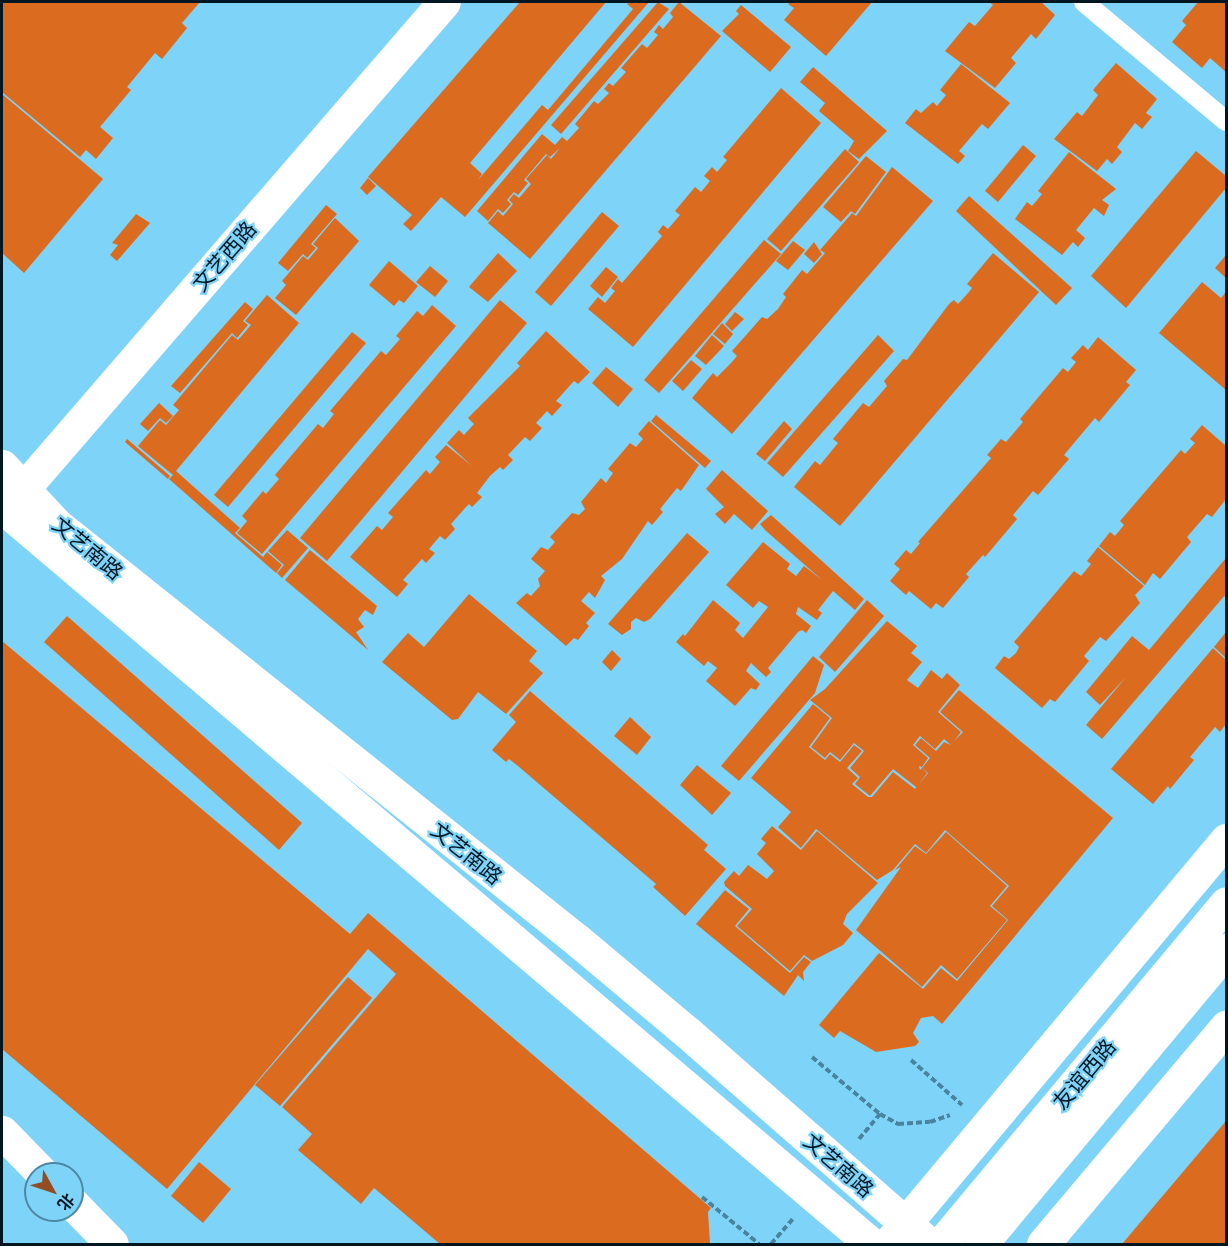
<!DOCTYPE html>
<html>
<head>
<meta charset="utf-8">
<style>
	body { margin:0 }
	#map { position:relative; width:1228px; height:1246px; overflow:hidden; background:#7ed3f9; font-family:"Titillium Web","Noto Sans SC",sans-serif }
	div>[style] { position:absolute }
	.building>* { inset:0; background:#db6b1f }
	.path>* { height:4px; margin-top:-2px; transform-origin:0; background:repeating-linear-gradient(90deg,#49849f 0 6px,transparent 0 9px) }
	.service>* { height:20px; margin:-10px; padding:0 10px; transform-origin:10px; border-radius:10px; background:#fff }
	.minor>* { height:33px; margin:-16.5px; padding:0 16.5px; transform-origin:16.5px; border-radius:16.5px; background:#fff }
	.tertiary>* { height:33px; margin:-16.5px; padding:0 16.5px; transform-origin:16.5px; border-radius:16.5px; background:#fff }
	.secondary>* { height:33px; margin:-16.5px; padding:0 16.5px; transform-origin:16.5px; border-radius:16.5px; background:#fff }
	span { translate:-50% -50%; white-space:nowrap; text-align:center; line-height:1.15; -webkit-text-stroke:4.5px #7ed3f9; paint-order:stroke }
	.street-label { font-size:21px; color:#001722 }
	.frame { position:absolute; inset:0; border:3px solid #001722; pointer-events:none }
	.north { position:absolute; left:24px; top:1162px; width:60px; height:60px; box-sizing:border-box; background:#7ed3f9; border:2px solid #4c88a3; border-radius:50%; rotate:130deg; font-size:16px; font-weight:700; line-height:24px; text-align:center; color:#001722 }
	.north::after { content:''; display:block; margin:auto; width:21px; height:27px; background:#924d23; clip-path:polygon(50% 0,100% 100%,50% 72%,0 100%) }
</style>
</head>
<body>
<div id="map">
	<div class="building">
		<i style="clip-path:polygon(2px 2px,200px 2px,182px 23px,187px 28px,162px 59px,155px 53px,127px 87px,131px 90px,100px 127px,113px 138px,96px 159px,86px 150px,80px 157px,2px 92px)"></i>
		<i style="clip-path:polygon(520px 2px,606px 2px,470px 163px,482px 174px,478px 180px,542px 105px,548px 110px,633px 9px,627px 4px,630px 2px,649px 2px,465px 217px,441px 197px,449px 188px,411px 231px,403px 224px,412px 215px,368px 177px)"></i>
		<i style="clip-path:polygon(658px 2px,669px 9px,561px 134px,551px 125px)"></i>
		<i style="clip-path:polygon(679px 2px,721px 36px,530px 259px,488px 223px,498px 211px,503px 216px,513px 204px,509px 200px,514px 194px,519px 198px,531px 184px,526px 179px,547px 155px,551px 159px,560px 148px,550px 157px,546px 154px,524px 180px,528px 183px,518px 195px,514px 192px,507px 200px,511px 204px,503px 213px,498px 209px,488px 221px,477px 211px,542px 134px,555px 145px,562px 137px,567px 141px,579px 128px,575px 124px,594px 101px,598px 104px,609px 93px,604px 89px,609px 83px,613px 86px,626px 72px,621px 68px,642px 44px,647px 48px,658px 35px,654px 32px,659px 25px,663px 29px,673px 17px,670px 13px)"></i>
		<i style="clip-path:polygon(790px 2px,872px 2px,826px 56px,784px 20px,794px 8px,788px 4px)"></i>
		<i style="clip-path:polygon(989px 2px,1041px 2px,1055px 15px,1036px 39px,1031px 34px,1011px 58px,1016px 63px,995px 88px,945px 51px,969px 22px,975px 26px,993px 5px)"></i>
		<i style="clip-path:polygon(1198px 2px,1226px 2px,1226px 72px,1210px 58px,1202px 68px,1172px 42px,1186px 25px,1182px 21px)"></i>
		<i style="clip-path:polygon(741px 5px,791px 47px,770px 72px,722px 31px,739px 14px,736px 11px)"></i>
		<i style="clip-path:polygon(1116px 63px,1157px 99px,1146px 113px,1152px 117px,1142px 129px,1135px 123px,1117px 147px,1122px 152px,1112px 164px,1107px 159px,1097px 171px,1054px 139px,1077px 112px,1082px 116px,1098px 95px,1093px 90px)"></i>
		<i style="clip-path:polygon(961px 64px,1010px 103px,988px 129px,982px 124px,959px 151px,965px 156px,958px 164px,905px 123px,916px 109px,921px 113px,933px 102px,937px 106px,946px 95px,940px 90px)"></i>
		<i style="clip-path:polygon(813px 67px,887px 131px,859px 159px,848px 151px,854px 141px,819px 111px,825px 103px,800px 82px)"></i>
		<i style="clip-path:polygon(781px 88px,821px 123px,633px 347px,588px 309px,598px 297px,605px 303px,615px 291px,611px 288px,618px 279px,622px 283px,662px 236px,658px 232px,663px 225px,668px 229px,680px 215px,675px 211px,695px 187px,701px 192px,710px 181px,704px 176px,712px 167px,717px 172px,727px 160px,723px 157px)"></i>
		<i style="clip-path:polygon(2px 94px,103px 179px,24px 273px,2px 253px)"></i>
		<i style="clip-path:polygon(1023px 145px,1036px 156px,998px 202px,985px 191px)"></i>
		<i style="clip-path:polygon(845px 149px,859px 162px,781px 251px,767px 239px)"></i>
		<i style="clip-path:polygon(1196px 151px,1226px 176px,1226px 188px,1126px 308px,1091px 276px)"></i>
		<i style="clip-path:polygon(1069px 152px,1116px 189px,1102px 200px,1109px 205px,1104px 216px,1094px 208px,1076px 230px,1085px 238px,1078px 247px,1073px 242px,1062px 255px,1015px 219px,1027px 202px,1032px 206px,1042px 194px,1038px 191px)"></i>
		<i style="clip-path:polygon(866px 156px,886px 172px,855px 214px,851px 211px,841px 222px,823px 207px)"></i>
		<i style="clip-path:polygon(892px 167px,933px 201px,732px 434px,692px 398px,713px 373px,717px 377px,731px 363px,737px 356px,732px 351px,762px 317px,767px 319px,778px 309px,786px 297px,783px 294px,802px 270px,807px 274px,825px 253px,820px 250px,852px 213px,856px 216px)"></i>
		<i style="clip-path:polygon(368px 178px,376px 186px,367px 195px,360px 188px)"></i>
		<i style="clip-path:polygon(969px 196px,1072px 288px,1056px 305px,956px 211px)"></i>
		<i style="clip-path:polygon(326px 205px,337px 214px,311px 244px,316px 248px,307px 258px,303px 254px,288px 271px,278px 263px)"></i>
		<i style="clip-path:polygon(602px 212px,619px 226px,551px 306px,535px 292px)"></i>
		<i style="clip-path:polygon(136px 214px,150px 223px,117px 261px,110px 255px,118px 245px,112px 243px)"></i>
		<i style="clip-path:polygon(335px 218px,359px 241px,296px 315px,275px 298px,286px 285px,282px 281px,303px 256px,308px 260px,318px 248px,313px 244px)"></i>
		<i style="clip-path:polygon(764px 240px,781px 254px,659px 393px,644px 380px)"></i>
		<i style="clip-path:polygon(793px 241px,805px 250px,788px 270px,776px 261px)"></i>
		<i style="clip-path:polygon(814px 242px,822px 254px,814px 263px,804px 254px)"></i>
		<i style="clip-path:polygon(498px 253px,517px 271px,488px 302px,469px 287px)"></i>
		<i style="clip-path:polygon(993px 253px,1039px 292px,840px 526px,794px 487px,815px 461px,820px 465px,838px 443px,833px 439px,863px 403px,869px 407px,887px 386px,884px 381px,903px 359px,907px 360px,949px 304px,954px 300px,958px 304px,968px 293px,972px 288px,967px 284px)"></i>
		<i style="clip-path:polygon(1226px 255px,1226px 278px,1215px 268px)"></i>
		<i style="clip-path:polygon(389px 261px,418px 286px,404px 303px,399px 300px,394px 306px,369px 285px)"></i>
		<i style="clip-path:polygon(430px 266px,448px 281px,435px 297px,416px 282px)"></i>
		<i style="clip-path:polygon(606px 267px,618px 277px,602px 297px,590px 286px)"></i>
		<i style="clip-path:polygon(1202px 282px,1221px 298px,1226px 292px,1226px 390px,1159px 333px)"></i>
		<i style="clip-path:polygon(267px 295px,299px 323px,176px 471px,240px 528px,235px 533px,263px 557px,267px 552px,282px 565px,276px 573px,169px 479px,173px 475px,138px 446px,160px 420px,166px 425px,179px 410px,173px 405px,232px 335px,238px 340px,251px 325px,245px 321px)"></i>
		<i style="clip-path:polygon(500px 300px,527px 323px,327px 561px,300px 538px)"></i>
		<i style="clip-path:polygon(245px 302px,253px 309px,243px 321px,248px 325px,237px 338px,232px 333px,180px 393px,171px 386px)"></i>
		<i style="clip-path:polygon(432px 305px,456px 326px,262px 554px,237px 533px,247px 521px,242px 516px,263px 491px,266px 494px,279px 479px,275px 475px,318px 424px,323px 428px,334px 414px,330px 411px,381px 351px,386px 355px,400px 339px,396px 336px,417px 311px,423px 316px)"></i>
		<i style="clip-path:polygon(735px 312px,744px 319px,732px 331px,725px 324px)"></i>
		<i style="clip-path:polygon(722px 323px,733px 334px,725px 344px,713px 334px)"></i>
		<i style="clip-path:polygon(546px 331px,590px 372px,578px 384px,574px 381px,556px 401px,562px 405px,552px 416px,547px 411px,536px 423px,542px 428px,530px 441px,525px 437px,508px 455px,513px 460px,503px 470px,500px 467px,490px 476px,477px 493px,482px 497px,472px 507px,469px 504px,466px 507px,451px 524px,455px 529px,445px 540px,440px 536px,429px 549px,435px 553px,426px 563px,422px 559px,403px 580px,408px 584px,397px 597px,350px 557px,377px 526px,382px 530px,393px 517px,388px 513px,426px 470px,430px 474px,440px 462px,435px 457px,446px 445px,472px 466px,447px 443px,459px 430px,464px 435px,474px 424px,468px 418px,520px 366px,517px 363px)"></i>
		<i style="clip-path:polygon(352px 332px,366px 343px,228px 507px,214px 495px)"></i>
		<i style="clip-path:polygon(712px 335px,724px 346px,706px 365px,695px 356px)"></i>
		<i style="clip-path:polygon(878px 335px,894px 351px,783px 477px,767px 463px)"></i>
		<i style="clip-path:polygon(1098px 337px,1136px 370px,1126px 382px,1130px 385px,1099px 422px,1095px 418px,1064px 455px,1069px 459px,1038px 495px,1033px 491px,1013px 515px,1017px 519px,985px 557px,983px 555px,966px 574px,969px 577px,943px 608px,936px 603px,931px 609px,909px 591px,906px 595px,890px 581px,900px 569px,894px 564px,906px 550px,911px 554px,920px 543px,918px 542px,991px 458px,987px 455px,1001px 439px,1006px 442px,1023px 422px,1020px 419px,1063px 368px,1068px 372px,1076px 362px,1071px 358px,1083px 345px,1088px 350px)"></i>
		<i style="clip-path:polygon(691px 360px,702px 369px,683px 391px,672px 381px)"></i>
		<i style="clip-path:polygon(606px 367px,633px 389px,618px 407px,592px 383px)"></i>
		<i style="clip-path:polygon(159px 403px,173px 416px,166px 423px,160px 418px,148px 431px,140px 424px)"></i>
		<i style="clip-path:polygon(656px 415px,711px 461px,705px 468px,651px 421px)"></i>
		<i style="clip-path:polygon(649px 421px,699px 465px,681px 491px,677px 488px,660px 509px,663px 512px,652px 525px,648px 521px,622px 559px,601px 576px,605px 580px,595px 598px,589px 592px,581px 601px,595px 613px,586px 623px,589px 626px,578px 640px,574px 638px,566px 646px,516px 603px,527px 593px,531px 596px,540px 586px,538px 579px,545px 571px,531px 559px,541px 547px,548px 550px,555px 542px,550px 537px,572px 513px,579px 515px,585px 509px,581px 502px,601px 478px,606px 483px,613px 473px,608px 469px,630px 443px,636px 447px,643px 439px,638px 434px)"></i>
		<i style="clip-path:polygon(784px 421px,792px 429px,765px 461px,756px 454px)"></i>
		<i style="clip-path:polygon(1202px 425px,1226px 446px,1226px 499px,1212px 517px,1207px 514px,1187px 537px,1191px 542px,1160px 579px,1153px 573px,1145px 585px,1099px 546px,1110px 532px,1115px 536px,1124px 525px,1120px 521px,1181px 450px,1185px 454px,1195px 443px,1190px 439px)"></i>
		<i style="clip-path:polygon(127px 439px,170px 476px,168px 479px,125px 442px)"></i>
		<i style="clip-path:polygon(722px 470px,768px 511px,752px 530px,734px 514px,725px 524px,715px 514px,724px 507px,706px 489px)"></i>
		<i style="clip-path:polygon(771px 515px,864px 599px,855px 610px,833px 591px,818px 610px,822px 613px,817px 620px,798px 607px,796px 614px,811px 626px,806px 633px,802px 630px,798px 632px,768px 668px,771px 672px,766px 677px,751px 663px,746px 671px,760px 684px,756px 690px,751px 688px,735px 706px,706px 681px,717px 668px,708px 661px,704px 666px,676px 642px,683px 634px,685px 636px,713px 600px,740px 623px,735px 630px,743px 638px,768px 607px,759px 601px,753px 608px,726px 585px,763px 542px,790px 564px,787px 569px,796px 576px,804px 566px,822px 580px,765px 530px,760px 524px)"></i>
		<i style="clip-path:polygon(287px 530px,308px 548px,282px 578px,277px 573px,284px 565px,268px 551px)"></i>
		<i style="clip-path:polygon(687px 533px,709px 552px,650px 619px,644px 622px,636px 618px,631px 622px,631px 629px,622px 635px,608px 624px)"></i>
		<i style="clip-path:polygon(1098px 547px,1144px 586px,1135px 595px,1140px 603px,1106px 641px,1100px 637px,1084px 656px,1089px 661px,1055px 702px,1050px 699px,1042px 708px,995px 668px,1004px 656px,1009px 659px,1016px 653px,1019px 647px,1014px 642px,1074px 571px,1081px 576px,1091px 564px,1087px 561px)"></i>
		<i style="clip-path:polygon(310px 550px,377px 606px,373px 615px,365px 610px,358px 619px,364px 627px,356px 632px,368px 650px,285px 580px)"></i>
		<i style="clip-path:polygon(1226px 558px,1226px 594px,1102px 739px,1086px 725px,1126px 677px,1100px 705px,1086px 692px,1132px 636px,1149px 650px)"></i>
		<i style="clip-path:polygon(469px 594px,537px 651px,529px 661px,543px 673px,506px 714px,478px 692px,458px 719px,452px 720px,382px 662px,408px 633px,424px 647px)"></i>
		<i style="clip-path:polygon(867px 600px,884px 616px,835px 672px,819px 657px)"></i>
		<i style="clip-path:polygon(67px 616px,302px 823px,279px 850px,44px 642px)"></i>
		<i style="clip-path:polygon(evenodd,887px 621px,917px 646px,911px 653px,922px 662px,907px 680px,918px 688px,931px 670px,942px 679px,947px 673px,960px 685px,938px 712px,961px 732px,954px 741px,963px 732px,940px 712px,959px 690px,1113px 818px,942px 1024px,933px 1016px,921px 1018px,913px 1033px,919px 1042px,915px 1046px,876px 1052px,840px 1031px,834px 1038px,819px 1025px,879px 953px,923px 989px,941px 968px,957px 981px,1008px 920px,992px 906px,1009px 886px,945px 830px,926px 853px,915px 844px,893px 870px,877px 880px,816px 829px,801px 848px,778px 827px,791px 812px,751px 778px,813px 704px,830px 718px,809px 747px,825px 760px,830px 754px,840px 762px,854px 745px,862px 751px,847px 768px,858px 778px,852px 784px,868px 797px,872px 797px,893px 772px,915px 789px,916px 787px,893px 769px,870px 796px,855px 784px,860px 777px,850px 768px,864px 751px,854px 743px,840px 760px,830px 752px,825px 758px,811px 747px,832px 718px,810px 700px,825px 689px,887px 621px,920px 736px,935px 749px,944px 739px,951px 745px,944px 742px,936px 751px,921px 738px,915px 745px,930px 758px,922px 768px,928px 773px,919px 784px,927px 773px,922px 768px,920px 770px,919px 766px,922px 767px,928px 758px,913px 745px,920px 736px)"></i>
		<i style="clip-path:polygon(1226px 632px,1226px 658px,1214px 647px)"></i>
		<i style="clip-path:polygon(2px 641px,350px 934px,368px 913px,711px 1208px,708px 1212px,710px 1244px,440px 1244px,374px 1188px,361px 1204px,298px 1150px,312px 1134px,282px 1107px,396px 974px,368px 949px,167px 1189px,2px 1049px)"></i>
		<i style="clip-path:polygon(1213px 648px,1226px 660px,1226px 724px,1220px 732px,1215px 727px,1190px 757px,1194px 760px,1170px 789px,1168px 786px,1153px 804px,1111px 769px)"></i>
		<i style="clip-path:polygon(612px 650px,621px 659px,611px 671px,602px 662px)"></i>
		<i style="clip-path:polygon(813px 656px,824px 665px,815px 693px,739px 781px,721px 766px)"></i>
		<i style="clip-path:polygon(530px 691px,708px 845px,704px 850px,726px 869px,685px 916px,653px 887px,656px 884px,518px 766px,509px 759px,506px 762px,492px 750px,516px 722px,509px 715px)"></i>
		<i style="clip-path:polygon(630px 717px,651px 737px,637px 755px,614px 736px)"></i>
		<i style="clip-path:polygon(697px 765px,731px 793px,712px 815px,680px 785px)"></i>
		<i style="clip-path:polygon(772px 826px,801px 850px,817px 831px,878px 883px,847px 914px,843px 924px,853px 933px,843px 945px,812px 961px,804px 955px,790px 971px,737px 926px,752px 909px,725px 886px,724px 882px,734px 871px,739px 876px,748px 865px,767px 879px,774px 871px,757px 854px,766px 843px,761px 839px)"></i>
		<i style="clip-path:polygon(946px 832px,1007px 886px,990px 906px,1007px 920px,957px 979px,941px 965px,922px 987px,856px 930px,901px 867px,895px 870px,915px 846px,926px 854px)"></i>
		<i style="clip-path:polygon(725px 890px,749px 909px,735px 926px,790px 973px,804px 957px,811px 962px,803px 972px,804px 981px,798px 975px,784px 996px,696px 924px)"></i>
		<i style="clip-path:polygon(348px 977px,372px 998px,280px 1106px,255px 1085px)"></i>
		<i style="clip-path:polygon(1226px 1121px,1226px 1244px,1122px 1244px)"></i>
		<i style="clip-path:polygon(199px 1162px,231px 1189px,203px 1223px,171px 1196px)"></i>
	</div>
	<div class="path">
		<i style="left:812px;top:1057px;width:89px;rotate:40deg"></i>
		<i style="left:911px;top:1060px;width:68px;rotate:41.4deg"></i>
		<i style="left:859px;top:1139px;width:33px;rotate:-50deg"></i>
		<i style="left:880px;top:1114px;width:21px;rotate:29deg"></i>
		<i style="left:898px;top:1124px;width:32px;rotate:-4deg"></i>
		<i style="left:930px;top:1122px;width:21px;rotate:-19deg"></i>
		<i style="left:702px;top:1197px;width:74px;rotate:39.5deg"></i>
		<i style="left:771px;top:1244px;width:33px;rotate:-49deg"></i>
	</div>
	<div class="service">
		<i style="left:1084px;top:2px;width:185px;rotate:40deg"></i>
	</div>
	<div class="minor">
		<i style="left:5px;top:510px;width:671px;rotate:-49.17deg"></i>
		<i style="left:2px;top:1132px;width:59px;rotate:45.7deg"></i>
		<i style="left:72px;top:1203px;width:57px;rotate:45.7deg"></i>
	</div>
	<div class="tertiary">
		<i style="left:888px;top:1244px;width:527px;rotate:-50.08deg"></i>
		<i style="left:1043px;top:1244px;width:284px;rotate:-49.9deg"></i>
	</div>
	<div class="secondary">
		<i style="left:2px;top:466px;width:81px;rotate:47deg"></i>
		<i style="left:57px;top:525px;width:665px;rotate:38.59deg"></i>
		<i style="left:577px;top:940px;width:145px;rotate:40deg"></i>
		<i style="left:688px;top:1033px;width:320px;rotate:41.2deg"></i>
		<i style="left:2px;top:507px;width:1139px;rotate:40.3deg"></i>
		<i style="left:941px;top:1244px;width:444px;rotate:-50.1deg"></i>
		<i style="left:981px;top:1244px;width:383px;rotate:-50.2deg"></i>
	</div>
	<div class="street-label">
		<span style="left:224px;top:256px;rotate:-49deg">文艺西路</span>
		<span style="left:88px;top:548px;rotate:40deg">文艺南路</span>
		<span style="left:467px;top:853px;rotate:39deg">文艺南路</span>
		<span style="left:1084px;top:1074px;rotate:-50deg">友谊西路</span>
		<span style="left:839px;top:1165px;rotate:41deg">文艺南路</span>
	</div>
	<div class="frame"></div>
	<div class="north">北</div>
</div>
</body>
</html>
